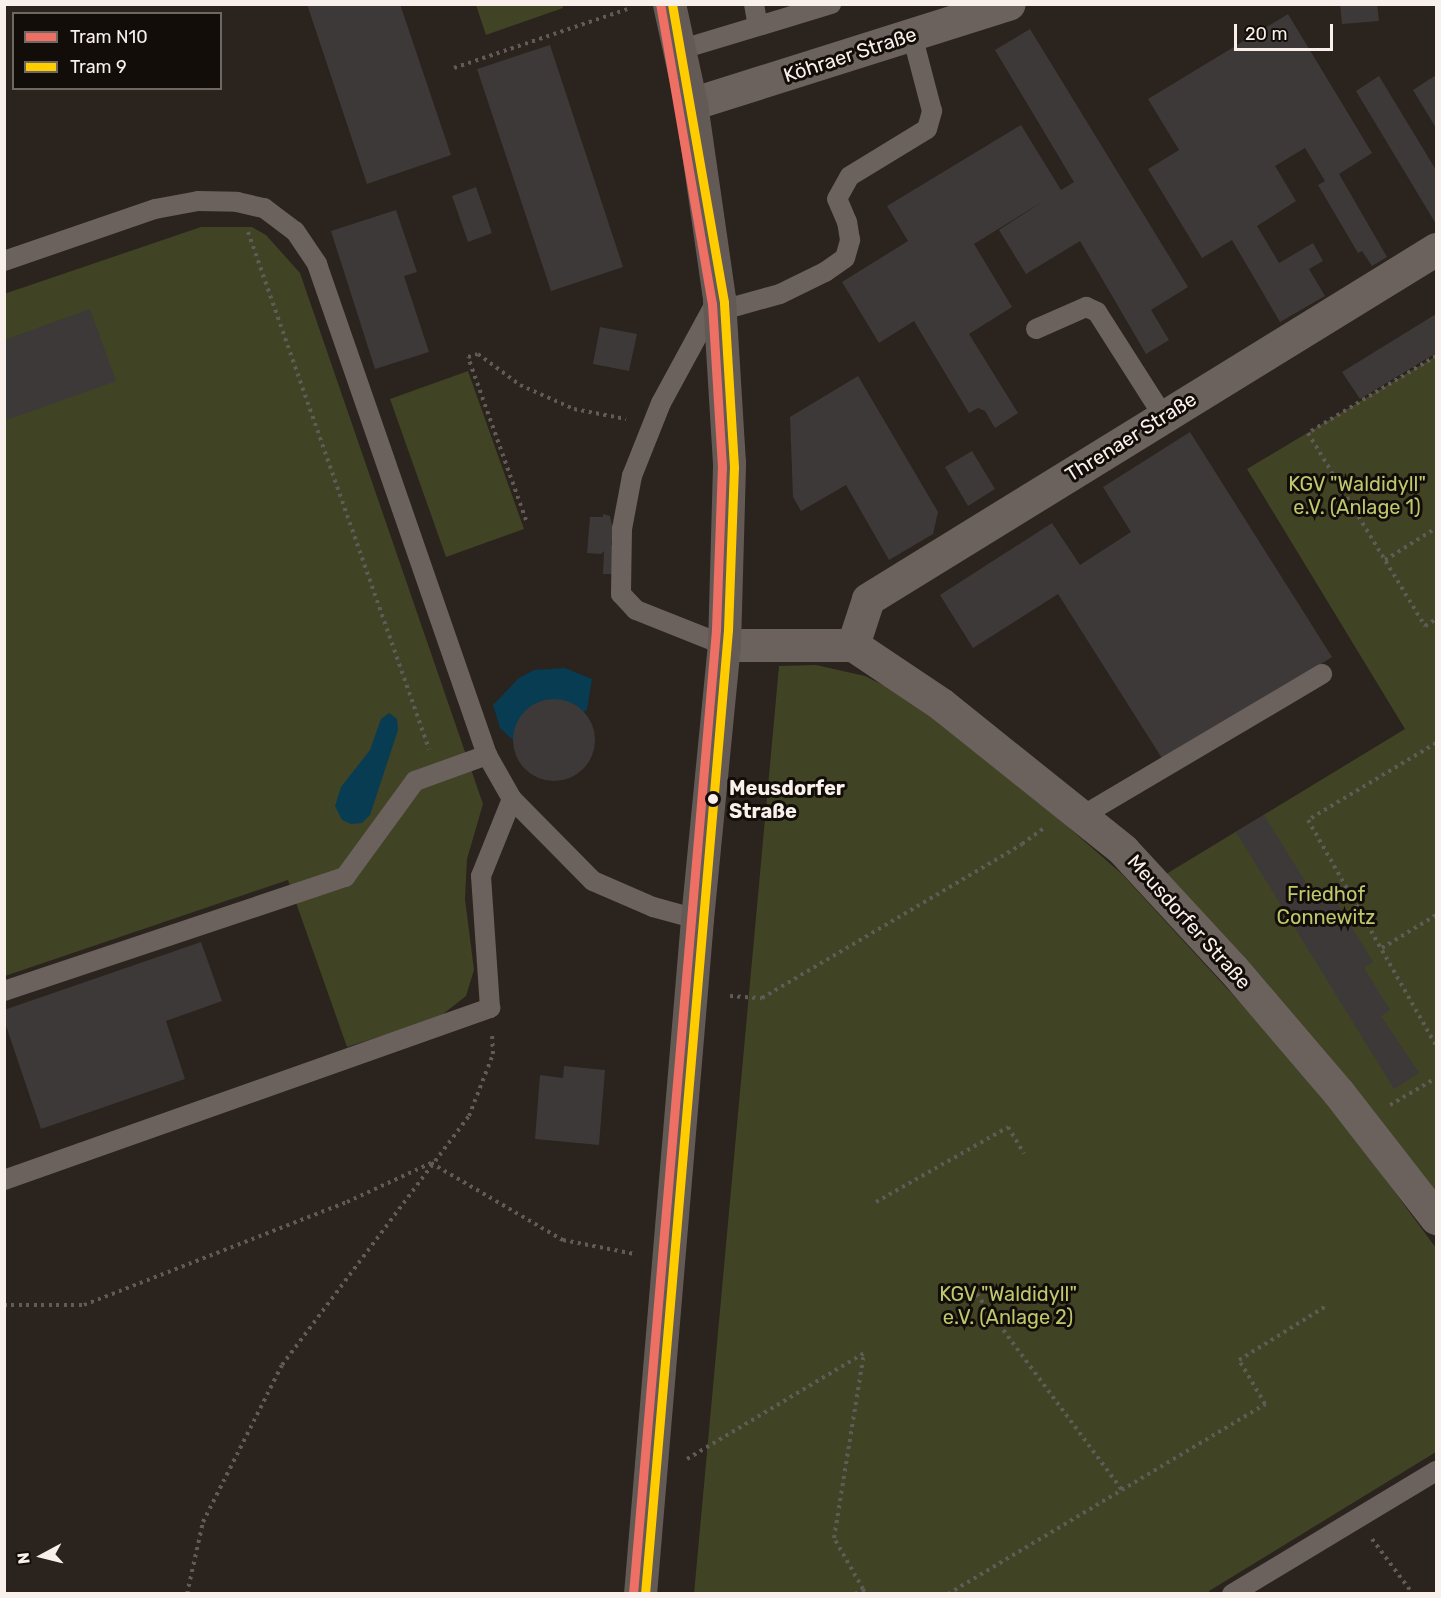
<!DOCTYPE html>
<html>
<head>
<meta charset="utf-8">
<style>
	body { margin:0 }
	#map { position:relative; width:1441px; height:1598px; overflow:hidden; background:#2a231e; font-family:Rubik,sans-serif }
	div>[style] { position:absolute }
	.green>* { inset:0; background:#404324 }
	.water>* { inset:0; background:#073c53 }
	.building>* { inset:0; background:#3d3938 }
	.round { border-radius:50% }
	.path>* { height:4px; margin-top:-2px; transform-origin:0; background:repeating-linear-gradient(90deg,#615a57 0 3px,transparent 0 7.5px) }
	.lane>* { height:20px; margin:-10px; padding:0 10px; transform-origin:10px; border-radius:10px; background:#6b615d }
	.street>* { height:33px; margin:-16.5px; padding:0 16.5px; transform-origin:16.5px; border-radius:16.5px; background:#6b615d }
	.secondary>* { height:33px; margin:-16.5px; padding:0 16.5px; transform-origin:16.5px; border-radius:16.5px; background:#645a55 }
	.tram-1>* { height:9px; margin:-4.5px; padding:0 4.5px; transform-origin:4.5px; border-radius:4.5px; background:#ee6f64 }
	.tram-2>* { height:9px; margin:-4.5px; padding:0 4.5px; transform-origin:4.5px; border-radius:4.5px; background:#fc0 }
	.dots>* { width:16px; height:16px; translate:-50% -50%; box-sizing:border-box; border:3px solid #120d09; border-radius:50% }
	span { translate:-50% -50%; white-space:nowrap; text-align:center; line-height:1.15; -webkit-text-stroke:6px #120d09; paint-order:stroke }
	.street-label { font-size:20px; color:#f9f0eb }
	.park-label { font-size:20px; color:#bec86c }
	.stop-label { font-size:20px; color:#f9f0eb; font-weight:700 }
	.left { translate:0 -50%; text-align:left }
	.frame { position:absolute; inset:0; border:6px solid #f9f0eb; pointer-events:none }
	.legend { position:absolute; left:12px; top:12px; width:210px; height:78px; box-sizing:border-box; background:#120d09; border:2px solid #6e6863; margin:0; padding:8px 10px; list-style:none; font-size:18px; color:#f9f0eb }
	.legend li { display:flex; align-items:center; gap:12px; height:30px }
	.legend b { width:30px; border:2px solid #6e6863 }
	.north { position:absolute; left:12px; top:1526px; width:60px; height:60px; -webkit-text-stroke:4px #120d09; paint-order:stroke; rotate:263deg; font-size:16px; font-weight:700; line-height:24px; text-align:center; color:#f9f0eb }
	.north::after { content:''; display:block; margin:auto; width:21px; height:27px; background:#f9f0eb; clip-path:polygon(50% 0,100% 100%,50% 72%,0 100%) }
	.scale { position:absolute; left:1234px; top:24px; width:99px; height:27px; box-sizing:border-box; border:3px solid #f9f0eb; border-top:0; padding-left:8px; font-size:18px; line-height:21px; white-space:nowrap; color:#f9f0eb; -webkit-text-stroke:4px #120d09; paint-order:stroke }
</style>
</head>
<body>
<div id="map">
	<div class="green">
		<i style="clip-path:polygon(562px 4px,563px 8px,486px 35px,476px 5px)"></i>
		<i style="clip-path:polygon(201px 227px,252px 227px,266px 235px,300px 273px,483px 804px,467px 859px,465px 899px,474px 970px,466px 996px,438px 1018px,347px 1047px,288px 880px,5px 976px,4px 294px)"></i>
		<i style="clip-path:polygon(1436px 356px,1436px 1218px,1153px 882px,1405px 729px,1247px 469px)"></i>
		<i style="clip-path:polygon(468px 371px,524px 529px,446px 557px,390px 399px)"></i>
		<i style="clip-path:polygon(816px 665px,865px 676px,919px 703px,981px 751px,1122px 874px,1277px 1043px,1366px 1153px,1436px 1248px,1436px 1452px,1209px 1591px,1210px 1593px,694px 1594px,779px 666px)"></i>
	</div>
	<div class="water">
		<i style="clip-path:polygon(565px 668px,592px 679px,587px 710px,516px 743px,500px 728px,493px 705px,519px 678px,534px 670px)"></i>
		<i style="clip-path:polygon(389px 713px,397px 719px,398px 730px,370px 815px,362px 823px,351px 824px,342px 820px,335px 806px,341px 787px,370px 750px,381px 719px)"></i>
	</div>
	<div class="building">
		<i style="clip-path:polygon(307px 4px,400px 4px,451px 155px,367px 184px)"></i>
		<i style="clip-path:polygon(1340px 4px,1377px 4px,1379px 21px,1342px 24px)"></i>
		<i style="clip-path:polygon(1288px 14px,1372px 153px,1339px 174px,1387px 257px,1372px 266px,1362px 251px,1358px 253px,1318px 185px,1325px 181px,1305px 148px,1275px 166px,1296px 201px,1257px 226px,1279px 263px,1313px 243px,1323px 261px,1309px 269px,1325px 296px,1280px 322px,1232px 240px,1202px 258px,1148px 169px,1179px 150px,1148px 99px)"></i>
		<i style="clip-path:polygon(1030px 29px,1188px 287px,1151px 310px,1169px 340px,1146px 354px,1080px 241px,1026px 274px,999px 230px,1045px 200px,974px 244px,1012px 307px,969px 334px,1018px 413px,995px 428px,985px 411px,978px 408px,969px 413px,914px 321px,879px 343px,842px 282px,908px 241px,887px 206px,1021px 125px,1061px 190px,1074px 182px,995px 50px)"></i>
		<i style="clip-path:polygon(550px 45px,623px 267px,551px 291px,477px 69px)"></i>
		<i style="clip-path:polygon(1436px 75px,1436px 128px,1413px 90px)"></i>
		<i style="clip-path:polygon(1379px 76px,1436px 170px,1436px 224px,1356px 91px)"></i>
		<i style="clip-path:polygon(476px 187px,492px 233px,468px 242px,452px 196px)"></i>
		<i style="clip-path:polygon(396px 210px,417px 272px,404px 276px,429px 352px,375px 369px,331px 231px)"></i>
		<i style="clip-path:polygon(90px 309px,116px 381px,4px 421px,4px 340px)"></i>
		<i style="clip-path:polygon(1436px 314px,1436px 353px,1360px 399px,1342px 372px)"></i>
		<i style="clip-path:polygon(600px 327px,637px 334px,629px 371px,593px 364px)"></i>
		<i style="clip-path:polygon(858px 376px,938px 512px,933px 534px,889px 560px,846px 485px,801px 511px,793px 497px,790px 417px)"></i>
		<i style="clip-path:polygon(1190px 432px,1332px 657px,1165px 763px,1058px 594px,973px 648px,940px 595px,1052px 523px,1080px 565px,1131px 532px,1103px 487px)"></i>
		<i style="clip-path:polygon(972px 451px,995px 489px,968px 506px,945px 467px)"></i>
		<i style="clip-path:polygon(603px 514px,610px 516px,613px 529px,611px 545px,618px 545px,616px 574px,603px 574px,604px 551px,601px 554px,587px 553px,590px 517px,603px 517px)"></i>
		<i class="round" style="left:513px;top:699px;width:82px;height:82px"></i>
		<i style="clip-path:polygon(1264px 815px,1316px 899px,1329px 890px,1373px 962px,1364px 968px,1390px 1010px,1381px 1016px,1419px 1073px,1394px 1089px,1236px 832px)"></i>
		<i style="clip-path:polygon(201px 942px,222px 1001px,166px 1021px,185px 1079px,41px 1129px,4px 1020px,4px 1010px)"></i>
		<i style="clip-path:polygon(564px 1066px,605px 1070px,599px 1145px,535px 1139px,540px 1075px,563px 1078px)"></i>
	</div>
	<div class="path">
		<i style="left:454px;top:68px;width:183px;rotate:-18.8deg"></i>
		<i style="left:248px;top:232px;width:548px;rotate:70.71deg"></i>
		<i style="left:1436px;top:356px;width:149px;rotate:149deg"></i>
		<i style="left:1308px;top:433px;width:226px;rotate:58.8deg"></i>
		<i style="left:1425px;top:626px;width:13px;rotate:-32deg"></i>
		<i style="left:526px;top:520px;width:173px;rotate:-109.6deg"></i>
		<i style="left:468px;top:357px;width:10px;rotate:-17deg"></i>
		<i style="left:478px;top:354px;width:52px;rotate:36.4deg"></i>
		<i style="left:520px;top:385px;width:59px;rotate:24deg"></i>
		<i style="left:574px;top:409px;width:53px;rotate:10.9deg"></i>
		<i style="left:1385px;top:560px;width:60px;rotate:-32.1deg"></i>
		<i style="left:1436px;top:743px;width:149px;rotate:149deg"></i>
		<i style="left:1308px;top:820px;width:259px;rotate:60.4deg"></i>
		<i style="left:1382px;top:948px;width:63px;rotate:-31.4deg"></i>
		<i style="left:730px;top:996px;width:32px;rotate:4deg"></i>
		<i style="left:762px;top:998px;width:302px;rotate:-30.6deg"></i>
		<i style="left:1022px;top:844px;width:27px;rotate:-36deg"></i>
		<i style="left:1390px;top:1105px;width:53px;rotate:-30.4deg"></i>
		<i style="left:876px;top:1202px;width:152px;rotate:-29.6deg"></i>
		<i style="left:1008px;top:1127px;width:31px;rotate:59deg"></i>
		<i style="left:972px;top:1288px;width:252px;rotate:53.4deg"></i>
		<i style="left:4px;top:1305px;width:80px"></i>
		<i style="left:84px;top:1305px;width:282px;rotate:-21.4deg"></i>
		<i style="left:347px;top:1202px;width:93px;rotate:-24.9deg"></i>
		<i style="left:431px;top:1163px;width:153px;rotate:30.3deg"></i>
		<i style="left:563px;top:1240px;width:73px;rotate:11deg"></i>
		<i style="left:687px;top:1459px;width:206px;rotate:-30.9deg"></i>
		<i style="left:1372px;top:1539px;width:69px;rotate:53.3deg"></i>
		<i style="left:863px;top:1589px;width:59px;rotate:-119.6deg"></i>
		<i style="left:834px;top:1538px;width:187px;rotate:-80.8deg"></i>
		<i style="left:187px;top:1594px;width:74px;rotate:-77.5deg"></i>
		<i style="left:203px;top:1522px;width:176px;rotate:-63.3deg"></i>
		<i style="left:282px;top:1365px;width:311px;rotate:-53.1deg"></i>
		<i style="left:469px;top:1116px;width:66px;rotate:-68.8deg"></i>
		<i style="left:493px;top:1054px;width:18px;rotate:-93deg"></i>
		<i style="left:855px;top:1594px;width:9px;rotate:-32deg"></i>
		<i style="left:863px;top:1589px;width:5px;rotate:68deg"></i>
		<i style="left:948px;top:1594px;width:370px;rotate:-30.9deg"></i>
		<i style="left:1265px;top:1404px;width:51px;rotate:-120.6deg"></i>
		<i style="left:1239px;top:1360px;width:102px;rotate:-31.8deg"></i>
	</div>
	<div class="lane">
		<i style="left:754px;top:4px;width:22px;rotate:80deg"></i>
		<i style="left:679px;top:50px;width:159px;rotate:-16.8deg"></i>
		<i style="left:4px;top:261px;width:160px;rotate:-19deg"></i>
		<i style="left:155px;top:209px;width:44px;rotate:-10.5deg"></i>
		<i style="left:198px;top:201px;width:39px;rotate:1deg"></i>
		<i style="left:237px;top:202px;width:28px;rotate:13deg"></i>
		<i style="left:264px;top:208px;width:39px;rotate:37deg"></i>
		<i style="left:295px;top:231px;width:40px;rotate:56deg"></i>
		<i style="left:317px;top:264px;width:520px;rotate:70.9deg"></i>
		<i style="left:487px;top:755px;width:51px;rotate:60.4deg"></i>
		<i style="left:512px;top:799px;width:115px;rotate:45.4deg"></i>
		<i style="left:593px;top:881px;width:65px;rotate:23.4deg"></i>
		<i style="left:653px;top:907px;width:46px;rotate:15.3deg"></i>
		<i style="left:717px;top:300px;width:117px;rotate:118.5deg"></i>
		<i style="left:661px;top:403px;width:79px;rotate:111.7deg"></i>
		<i style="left:632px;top:476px;width:54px;rotate:100.7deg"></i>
		<i style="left:622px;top:529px;width:65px;rotate:90.9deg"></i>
		<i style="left:621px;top:594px;width:22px;rotate:47deg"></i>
		<i style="left:636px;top:610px;width:95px;rotate:21.7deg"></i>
		<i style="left:719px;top:311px;width:63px;rotate:-15.6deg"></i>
		<i style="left:780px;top:294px;width:50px;rotate:-26.1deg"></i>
		<i style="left:825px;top:272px;width:24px;rotate:-35deg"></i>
		<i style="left:845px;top:258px;width:19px;rotate:-74deg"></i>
		<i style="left:850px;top:240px;width:18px;rotate:-99deg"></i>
		<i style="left:847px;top:222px;width:25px;rotate:-113deg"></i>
		<i style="left:837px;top:199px;width:26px;rotate:-61deg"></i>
		<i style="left:850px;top:176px;width:90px;rotate:-31.4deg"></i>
		<i style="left:927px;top:129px;width:19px;rotate:-74deg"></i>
		<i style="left:932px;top:111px;width:79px;rotate:-104.7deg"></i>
		<i style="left:1036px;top:329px;width:55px;rotate:-23.7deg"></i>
		<i style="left:1086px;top:307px;width:12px;rotate:24deg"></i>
		<i style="left:1097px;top:312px;width:125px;rotate:57.5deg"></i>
		<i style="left:1082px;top:816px;width:279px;rotate:-30.6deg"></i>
		<i style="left:4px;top:991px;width:360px;rotate:-18.5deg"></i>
		<i style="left:345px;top:877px;width:119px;rotate:-53.9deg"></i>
		<i style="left:415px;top:781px;width:77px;rotate:-19.9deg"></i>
		<i style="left:4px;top:1180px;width:516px;rotate:-19.49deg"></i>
		<i style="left:490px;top:1008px;width:132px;rotate:-93.9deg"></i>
		<i style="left:481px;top:876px;width:83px;rotate:-68.1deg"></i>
		<i style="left:1232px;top:1594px;width:238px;rotate:-31.1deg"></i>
	</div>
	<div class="street">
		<i style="left:691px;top:104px;width:333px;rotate:-17.5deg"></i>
		<i style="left:724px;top:645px;width:129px"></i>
		<i style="left:853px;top:645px;width:106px;rotate:33.8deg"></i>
		<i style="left:941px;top:704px;width:233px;rotate:38.7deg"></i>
		<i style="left:1123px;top:850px;width:162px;rotate:47.3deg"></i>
		<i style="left:1233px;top:969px;width:162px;rotate:49.5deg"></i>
		<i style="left:1338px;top:1092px;width:160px;rotate:52.1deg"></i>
		<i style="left:853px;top:645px;width:48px;rotate:-71.9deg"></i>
		<i style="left:868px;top:599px;width:667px;rotate:-31.64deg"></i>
	</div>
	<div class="secondary">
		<i style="left:640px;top:1594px;width:677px;rotate:-85.17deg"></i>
		<i style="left:697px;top:919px;width:275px;rotate:-84.4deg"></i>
		<i style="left:724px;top:645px;width:182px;rotate:-88.4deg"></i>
		<i style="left:729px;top:463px;width:165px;rotate:-93.5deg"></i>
		<i style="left:719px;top:298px;width:196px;rotate:-98.2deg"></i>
		<i style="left:691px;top:104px;width:102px;rotate:-102.4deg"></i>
	</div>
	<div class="tram-1">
		<i style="left:633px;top:1594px;width:969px;rotate:-85.08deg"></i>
		<i style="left:716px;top:629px;width:162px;rotate:-87.9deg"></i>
		<i style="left:722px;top:467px;width:163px;rotate:-93.5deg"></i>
		<i style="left:712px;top:304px;width:304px;rotate:-99.8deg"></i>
	</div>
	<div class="tram-2">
		<i style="left:645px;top:1594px;width:968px;rotate:-85.08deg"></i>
		<i style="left:728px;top:630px;width:163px;rotate:-87.9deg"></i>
		<i style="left:734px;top:467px;width:165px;rotate:-93.5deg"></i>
		<i style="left:724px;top:302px;width:303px;rotate:-99.9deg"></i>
	</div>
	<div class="dots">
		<i style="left:713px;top:799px;background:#f9f0eb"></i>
	</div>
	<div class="street-label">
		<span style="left:850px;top:55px;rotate:-18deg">Köhraer Straße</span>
		<span style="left:1131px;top:437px;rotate:-32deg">Threnaer Straße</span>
		<span style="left:1189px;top:922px;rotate:48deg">Meusdorfer Straße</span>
	</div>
	<div class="park-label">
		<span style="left:1357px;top:496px">KGV "Waldidyll"<br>e.V. (Anlage 1)</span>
		<span style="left:1326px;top:906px">Friedhof<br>Connewitz</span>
		<span style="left:1008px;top:1306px">KGV "Waldidyll"<br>e.V. (Anlage 2)</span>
	</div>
	<div class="stop-label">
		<span class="left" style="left:729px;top:800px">Meusdorfer<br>Straße</span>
	</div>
	<div class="frame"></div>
	<ul class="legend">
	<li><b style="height:8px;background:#ee6f64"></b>Tram N10</li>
	<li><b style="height:8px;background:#fc0"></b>Tram 9</li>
	</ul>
	<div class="north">N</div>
	<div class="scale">20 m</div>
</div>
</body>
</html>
